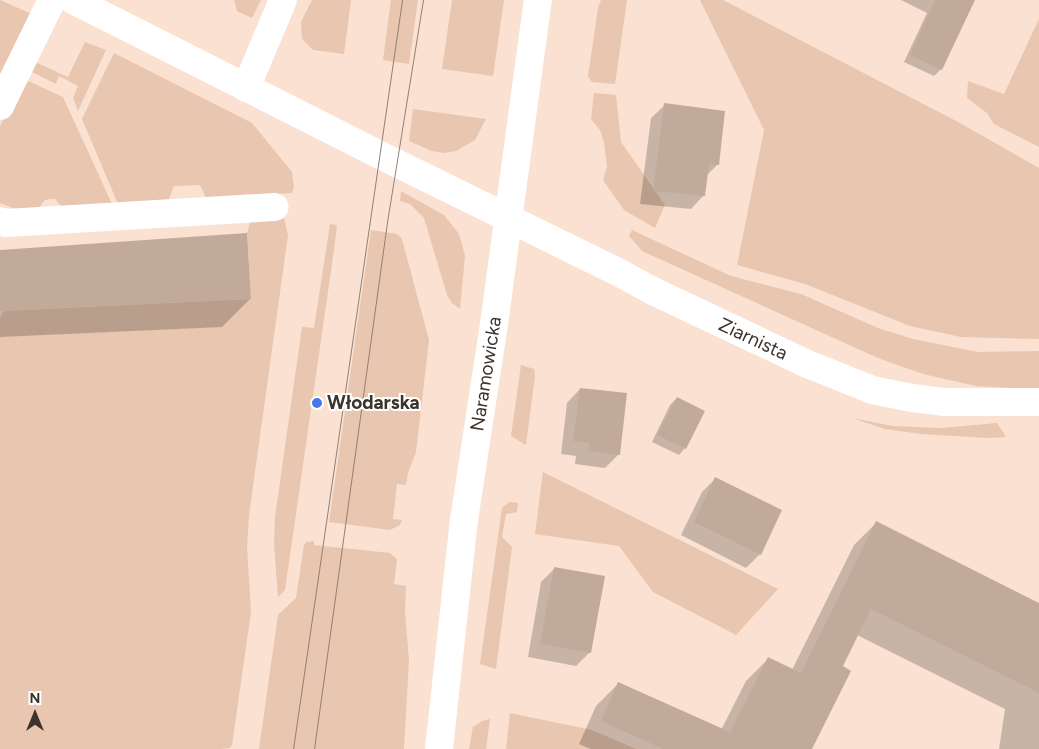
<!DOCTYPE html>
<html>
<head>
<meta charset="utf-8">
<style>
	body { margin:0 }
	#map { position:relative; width:1039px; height:749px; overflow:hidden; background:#fae1d1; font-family:Figtree,sans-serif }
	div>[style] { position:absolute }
	.green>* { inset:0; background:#e8c6b0 }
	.shadow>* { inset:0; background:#0003 }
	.building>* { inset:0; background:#c2aa9b }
	.street>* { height:28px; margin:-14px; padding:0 14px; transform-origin:14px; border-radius:14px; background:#fff }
	.secondary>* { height:28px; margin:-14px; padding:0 14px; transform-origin:14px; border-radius:14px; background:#fff }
	.tram>* { height:1px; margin:-0.5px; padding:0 0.5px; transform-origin:0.5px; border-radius:0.5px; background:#918177 }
	.dots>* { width:14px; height:14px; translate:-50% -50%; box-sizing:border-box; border:2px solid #fff; border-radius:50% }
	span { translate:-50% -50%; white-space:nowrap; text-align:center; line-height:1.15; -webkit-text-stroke:4px #fff; paint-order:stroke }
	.street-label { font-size:19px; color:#3c332d }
	.poi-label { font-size:19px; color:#3c332d; font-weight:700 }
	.left { translate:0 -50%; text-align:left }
	.north { position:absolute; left:10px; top:689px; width:50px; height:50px; -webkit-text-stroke:4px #fff; paint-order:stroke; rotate:0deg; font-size:14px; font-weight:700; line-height:20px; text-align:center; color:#3c332d }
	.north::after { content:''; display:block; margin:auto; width:18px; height:22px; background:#3c332d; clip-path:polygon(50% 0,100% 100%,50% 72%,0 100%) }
</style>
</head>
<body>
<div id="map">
	<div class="green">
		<i style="clip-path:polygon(0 0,34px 15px,0 84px)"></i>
		<i style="clip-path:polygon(234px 0,261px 0,252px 18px,237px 11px)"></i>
		<i style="clip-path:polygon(312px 0,351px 0,344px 54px,313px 50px,302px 39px,301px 22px)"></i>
		<i style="clip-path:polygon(391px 0,418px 0,409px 64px,383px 60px)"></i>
		<i style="clip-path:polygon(452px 0,504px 0,493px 76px,442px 69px)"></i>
		<i style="clip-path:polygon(601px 0,627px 0,615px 84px,592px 82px,588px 77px,598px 8px)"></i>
		<i style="clip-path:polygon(700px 0,723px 0,958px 122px,1039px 168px,1039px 339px,961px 337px,910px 326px,805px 284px,737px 265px,764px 130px)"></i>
		<i style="clip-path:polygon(1039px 19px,1039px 147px,994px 124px,987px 113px,967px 98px,968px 81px,1004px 94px)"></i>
		<i style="clip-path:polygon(85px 42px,106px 50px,78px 111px,73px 98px,78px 86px,59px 76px,56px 84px,28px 70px,33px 61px,68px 77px)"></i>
		<i style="clip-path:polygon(114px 53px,252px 123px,292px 172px,294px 188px,292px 193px,206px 198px,200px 185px,174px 186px,168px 201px,118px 204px,82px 119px)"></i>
		<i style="clip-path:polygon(24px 79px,63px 97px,112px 204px,62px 207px,55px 199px,50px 199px,45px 200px,38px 209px,18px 210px,0 203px,0 126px)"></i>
		<i style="clip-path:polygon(594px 93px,616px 95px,621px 142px,665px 205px,655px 228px,624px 210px,603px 180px,607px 167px,604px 142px,600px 130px,591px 119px)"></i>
		<i style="clip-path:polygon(413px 109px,486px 119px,475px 140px,456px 151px,444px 153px,432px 151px,409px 141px)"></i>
		<i style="clip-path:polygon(401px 191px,444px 215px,459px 234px,465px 256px,460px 309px,452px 303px,447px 295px,424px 218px,410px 204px,400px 201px)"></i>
		<i style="clip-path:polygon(279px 216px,284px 218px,288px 235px,249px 515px,247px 546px,251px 612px,232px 745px,230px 748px,221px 749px,0 749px,0 318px,3px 311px,251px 299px,247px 233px,251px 220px)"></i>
		<i style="clip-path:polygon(330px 224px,337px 225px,334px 250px,285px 590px,278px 597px,274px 544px,275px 517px,302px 327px,314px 328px)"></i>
		<i style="clip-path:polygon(371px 230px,397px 234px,402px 239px,429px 340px,416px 452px,408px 473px,406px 485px,397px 484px,393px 519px,402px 520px,400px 525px,390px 530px,329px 522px)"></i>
		<i style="clip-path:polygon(632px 230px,731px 276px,801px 294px,878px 328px,913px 339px,978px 352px,1039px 351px,1039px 388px,1025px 389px,976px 386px,923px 374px,878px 358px,642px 251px,629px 236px)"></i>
		<i style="clip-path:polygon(521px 365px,534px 369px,535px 376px,526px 445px,511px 436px)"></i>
		<i style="clip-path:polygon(852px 418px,893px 426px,941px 428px,997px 423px,1006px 437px,988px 438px,921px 434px,885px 429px)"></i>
		<i style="clip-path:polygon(543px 472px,778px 589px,736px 635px,653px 592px,619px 546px,535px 534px)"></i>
		<i style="clip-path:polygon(509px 502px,518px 503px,517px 512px,506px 514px,502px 537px,512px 547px,496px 669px,480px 664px,502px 508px)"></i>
		<i style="clip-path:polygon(314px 541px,314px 545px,390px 553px,397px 559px,394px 584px,406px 586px,405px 612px,409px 660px,404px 749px,259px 749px,278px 615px,296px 598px,304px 545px,306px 542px)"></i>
		<i style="clip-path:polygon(510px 713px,592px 730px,636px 749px,506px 749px)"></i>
		<i style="clip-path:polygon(490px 719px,486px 749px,469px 749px,473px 727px,482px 721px)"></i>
	</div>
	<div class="shadow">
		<i style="clip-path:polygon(901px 0,973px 0,941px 69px,934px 76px,904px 62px,927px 13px)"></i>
		<i style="clip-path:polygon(665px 105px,718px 164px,706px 176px,704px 195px,691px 209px,640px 204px,651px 118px)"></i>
		<i style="clip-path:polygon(0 251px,250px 299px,222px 327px,0 337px)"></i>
		<i style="clip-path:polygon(580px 389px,619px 454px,605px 468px,575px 464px,576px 456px,561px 454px,567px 403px)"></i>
		<i style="clip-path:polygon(677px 398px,685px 448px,679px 455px,652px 442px,670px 405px)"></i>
		<i style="clip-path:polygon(715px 479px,760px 554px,746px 568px,681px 535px,702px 492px)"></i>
		<i style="clip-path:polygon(876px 523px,1039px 604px,1039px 749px,999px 749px,1005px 709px,857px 635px,841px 667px,811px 749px,591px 749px,579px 744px,596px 706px,618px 684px,721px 730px,746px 681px,768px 659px,792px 670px,854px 545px)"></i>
		<i style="clip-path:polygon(555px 568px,590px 652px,576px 666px,528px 657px,541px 582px)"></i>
	</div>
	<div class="building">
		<i style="clip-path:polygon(935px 0,975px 0,942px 70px,910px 55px)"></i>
		<i style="clip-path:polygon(664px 103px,725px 111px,719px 165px,709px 164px,705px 196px,653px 191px)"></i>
		<i style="clip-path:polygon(247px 233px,251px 299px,0 311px,0 250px)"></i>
		<i style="clip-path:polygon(580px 388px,627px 393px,620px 455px,588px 451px,589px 443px,573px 441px)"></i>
		<i style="clip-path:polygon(677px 397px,705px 411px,686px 449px,657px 435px)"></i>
		<i style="clip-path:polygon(715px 477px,782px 510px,761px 555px,694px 522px)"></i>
		<i style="clip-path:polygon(876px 521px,1039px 603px,1039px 693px,871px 609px,843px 666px,851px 671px,812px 749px,663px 749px,601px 721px,618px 682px,730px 732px,768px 657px,801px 673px)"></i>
		<i style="clip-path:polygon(554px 567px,605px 576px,591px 653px,540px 644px)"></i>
	</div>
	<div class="street">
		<i style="left:73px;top:0;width:344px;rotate:26.8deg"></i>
		<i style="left:380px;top:155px;width:263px;rotate:26.2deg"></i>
		<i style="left:616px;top:271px;width:42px;rotate:28.4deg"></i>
		<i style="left:653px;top:291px;width:168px;rotate:25.3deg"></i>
		<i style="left:805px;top:363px;width:72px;rotate:21.9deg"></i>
		<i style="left:872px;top:390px;width:41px;rotate:11.3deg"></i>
		<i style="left:912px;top:398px;width:32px;rotate:7deg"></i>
		<i style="left:944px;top:402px;width:95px"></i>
		<i style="left:246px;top:88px;width:95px;rotate:-67.2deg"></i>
		<i style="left:0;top:106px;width:118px;rotate:-63.9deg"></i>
		<i style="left:0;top:221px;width:6px;rotate:18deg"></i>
		<i style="left:6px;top:223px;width:269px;rotate:-3.4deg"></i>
	</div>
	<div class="secondary">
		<i style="left:439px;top:749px;width:230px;rotate:-83.8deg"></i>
		<i style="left:464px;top:520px;width:198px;rotate:-81.3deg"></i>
		<i style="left:494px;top:324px;width:327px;rotate:-82.3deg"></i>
	</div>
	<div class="tram">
		<i style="left:293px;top:749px;width:757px;rotate:-81.72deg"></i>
		<i style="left:314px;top:749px;width:532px;rotate:-82.11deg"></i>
		<i style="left:387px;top:222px;width:225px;rotate:-80.8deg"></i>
	</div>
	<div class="dots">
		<i style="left:317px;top:403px;background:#4777e9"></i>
	</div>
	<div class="street-label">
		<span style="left:753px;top:339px;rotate:25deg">Ziarnista</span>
		<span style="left:486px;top:374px;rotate:-81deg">Naramowicka</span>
	</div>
	<div class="poi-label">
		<span class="left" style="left:327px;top:403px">Włodarska</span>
	</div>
	<div class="north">N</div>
</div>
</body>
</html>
